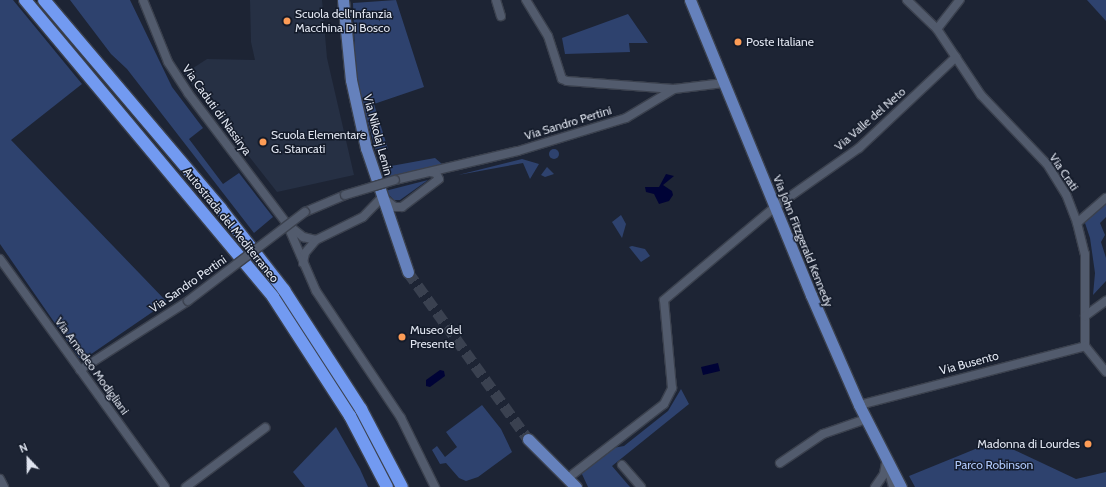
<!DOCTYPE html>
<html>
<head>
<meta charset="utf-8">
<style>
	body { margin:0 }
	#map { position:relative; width:1106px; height:487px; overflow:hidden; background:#1d2434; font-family:Cabin,sans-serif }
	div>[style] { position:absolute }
	.built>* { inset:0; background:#263044 }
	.green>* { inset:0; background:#2e426e }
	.round { border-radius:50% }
	.water>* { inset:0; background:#000336 }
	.major-tunnel>* { height:11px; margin-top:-5.5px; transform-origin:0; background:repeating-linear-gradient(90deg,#3a4150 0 11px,transparent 0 16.5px) }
	.roads { filter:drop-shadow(1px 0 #3b414e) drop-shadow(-1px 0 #3b414e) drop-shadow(0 1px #3b414e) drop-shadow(0 -1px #3b414e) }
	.minor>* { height:8px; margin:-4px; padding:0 4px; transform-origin:4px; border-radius:4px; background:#525b6d }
	.major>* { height:11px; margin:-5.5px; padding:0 5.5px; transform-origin:5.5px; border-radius:5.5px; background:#6581bc }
	.highway>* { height:12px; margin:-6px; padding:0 6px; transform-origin:6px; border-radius:6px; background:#729af1 }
	.bridges { filter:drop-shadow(1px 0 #3b414e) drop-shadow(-1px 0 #3b414e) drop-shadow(0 1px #3b414e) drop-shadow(0 -1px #3b414e) }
	.minor-bridge>* { height:8px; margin:-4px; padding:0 4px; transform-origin:4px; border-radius:4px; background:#525b6d }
	.dots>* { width:11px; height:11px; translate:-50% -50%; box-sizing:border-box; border:2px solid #141b2a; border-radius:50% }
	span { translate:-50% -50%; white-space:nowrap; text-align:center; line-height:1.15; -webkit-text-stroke:3px #141b2a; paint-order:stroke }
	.poi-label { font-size:12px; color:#dfe4ef }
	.left { translate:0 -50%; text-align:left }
	.right { translate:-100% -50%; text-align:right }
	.street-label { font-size:12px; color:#dfe4ef }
	.park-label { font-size:12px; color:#afc8fb }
	.north { position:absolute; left:8px; top:439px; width:40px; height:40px; -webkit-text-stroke:3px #141b2a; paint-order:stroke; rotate:338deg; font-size:11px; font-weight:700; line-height:16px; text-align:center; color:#dfe4ef }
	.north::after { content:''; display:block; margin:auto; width:14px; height:18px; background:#dfe4ef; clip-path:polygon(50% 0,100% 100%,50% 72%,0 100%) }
</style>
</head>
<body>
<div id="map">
	<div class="built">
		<i style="clip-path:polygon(250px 0,322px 0,327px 58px,354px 175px,277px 192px,184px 74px,207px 59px,255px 60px,251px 42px)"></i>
	</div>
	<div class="green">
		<i style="clip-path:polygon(0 0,13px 0,82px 84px,11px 140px,167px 302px,84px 359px,79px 358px,0 244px)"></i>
		<i style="clip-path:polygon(70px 0,130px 0,172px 87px,203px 128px,189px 139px,223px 184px,239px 173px,273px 217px,254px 233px,127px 69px,111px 54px)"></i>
		<i style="clip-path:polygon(396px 0,424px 87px,374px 104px,388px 149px,376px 151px,356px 80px,353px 3px)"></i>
		<i style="clip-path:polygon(1087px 0,1106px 0,1106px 21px)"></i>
		<i style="clip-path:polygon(628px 14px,648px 43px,629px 43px,630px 52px,565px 54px,562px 38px)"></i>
		<i class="round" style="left:549px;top:149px;width:10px;height:10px"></i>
		<i style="clip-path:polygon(435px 158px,442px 164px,386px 178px,385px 170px,391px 166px)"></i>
		<i style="clip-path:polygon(522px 159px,539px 164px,530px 179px,523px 163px,458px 175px)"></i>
		<i style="clip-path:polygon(547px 167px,554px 174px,545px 177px,541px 175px)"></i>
		<i style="clip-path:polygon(428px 180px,400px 200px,394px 200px,385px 191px)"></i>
		<i style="clip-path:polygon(1106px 204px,1106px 217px,1100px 223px,1105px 235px,1101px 242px,1106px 258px,1106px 281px,1093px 295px,1095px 273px,1090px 238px,1084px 220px)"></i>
		<i style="clip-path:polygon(621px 215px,626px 224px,622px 238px,612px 222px)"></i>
		<i style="clip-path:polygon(632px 246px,645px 249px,650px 256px,641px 262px,629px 247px)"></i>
		<i style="clip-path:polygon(681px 389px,689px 404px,612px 466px,630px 487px,588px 487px,581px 472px,613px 448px,624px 446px,668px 411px)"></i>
		<i style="clip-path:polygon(482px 405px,501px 429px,512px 452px,478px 477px,466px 481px,459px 478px,446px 463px,440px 464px,432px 450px,437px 446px,445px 457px,457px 447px,446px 432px)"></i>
		<i style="clip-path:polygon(336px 427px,360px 469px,368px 487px,305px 487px,293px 472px)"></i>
		<i style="clip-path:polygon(995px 441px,1076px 479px,1106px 472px,1106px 487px,915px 487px,909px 476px)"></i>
	</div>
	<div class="water">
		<i style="clip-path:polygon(666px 174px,674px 176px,663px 185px,672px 191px,673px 195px,669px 201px,659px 204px,654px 194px,646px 192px,645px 187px,659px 187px)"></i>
		<i style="clip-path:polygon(718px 363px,720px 371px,703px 375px,701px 367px)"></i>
		<i style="clip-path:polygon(440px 370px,444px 371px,445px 376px,430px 387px,426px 386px,426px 380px)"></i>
	</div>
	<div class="major-tunnel">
		<i style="left:408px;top:272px;width:206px;rotate:54.3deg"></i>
	</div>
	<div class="roads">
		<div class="minor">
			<i style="left:143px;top:0;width:67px;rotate:68deg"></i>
			<i style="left:168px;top:62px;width:37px;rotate:57deg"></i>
			<i style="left:188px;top:93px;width:164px;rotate:52.9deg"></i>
			<i style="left:287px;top:224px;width:21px;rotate:39deg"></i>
			<i style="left:303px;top:237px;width:13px;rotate:13deg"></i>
			<i style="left:496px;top:0;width:17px;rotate:73deg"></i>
			<i style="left:526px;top:0;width:42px;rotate:58.6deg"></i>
			<i style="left:548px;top:36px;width:45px;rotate:72deg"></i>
			<i style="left:562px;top:79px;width:5px;rotate:22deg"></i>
			<i style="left:567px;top:81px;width:107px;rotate:4.3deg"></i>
			<i style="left:674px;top:89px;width:50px;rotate:-6.8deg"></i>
			<i style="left:907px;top:0;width:42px;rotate:44deg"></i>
			<i style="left:937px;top:29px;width:79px;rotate:56.3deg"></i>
			<i style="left:981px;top:95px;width:95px;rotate:46.3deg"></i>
			<i style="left:1047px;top:164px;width:36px;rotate:58deg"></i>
			<i style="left:1066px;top:194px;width:31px;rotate:69deg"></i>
			<i style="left:1077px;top:223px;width:32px;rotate:76deg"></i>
			<i style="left:1085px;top:254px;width:92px;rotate:90deg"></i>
			<i style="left:1085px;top:346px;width:33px;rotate:51deg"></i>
			<i style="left:937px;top:29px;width:37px;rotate:-52deg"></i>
			<i style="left:395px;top:180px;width:126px;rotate:-13.3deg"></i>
			<i style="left:518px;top:151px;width:113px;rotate:-17deg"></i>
			<i style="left:626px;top:118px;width:56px;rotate:-31.1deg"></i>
			<i style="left:305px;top:212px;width:43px;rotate:-23deg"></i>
			<i style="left:1077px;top:223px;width:38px;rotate:-41deg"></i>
			<i style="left:287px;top:224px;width:73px;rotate:66.6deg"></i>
			<i style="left:316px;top:291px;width:153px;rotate:56.2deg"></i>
			<i style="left:401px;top:418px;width:77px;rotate:63.8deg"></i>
			<i style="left:0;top:259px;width:281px;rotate:54.1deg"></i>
			<i style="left:303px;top:263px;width:10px;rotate:-79deg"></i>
			<i style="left:305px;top:253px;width:17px;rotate:-50deg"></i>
			<i style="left:316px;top:240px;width:52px;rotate:-26.1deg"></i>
			<i style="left:363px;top:217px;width:28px;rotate:-46deg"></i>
			<i style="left:382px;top:197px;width:16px;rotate:38deg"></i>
			<i style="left:395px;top:207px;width:7px"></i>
			<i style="left:402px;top:207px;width:46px;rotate:-37.1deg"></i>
			<i style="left:439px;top:179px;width:7px;rotate:-117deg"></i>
			<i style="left:436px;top:173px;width:6px;rotate:-171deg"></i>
			<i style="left:1085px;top:316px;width:26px;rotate:-36deg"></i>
			<i style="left:80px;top:370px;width:128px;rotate:-32.6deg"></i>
			<i style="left:859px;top:405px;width:234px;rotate:-14.6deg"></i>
			<i style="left:780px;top:463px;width:52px;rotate:-34deg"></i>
			<i style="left:823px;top:434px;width:46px;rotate:-19.2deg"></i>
			<i style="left:622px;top:465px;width:29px;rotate:49deg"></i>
			<i style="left:888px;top:468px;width:20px;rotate:75deg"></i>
			<i style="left:568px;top:478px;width:121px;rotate:-37.6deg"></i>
			<i style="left:664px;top:404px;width:18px;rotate:-63deg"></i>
			<i style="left:672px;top:388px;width:88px;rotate:-95.2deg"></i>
			<i style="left:664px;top:300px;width:145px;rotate:-40deg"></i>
			<i style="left:775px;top:207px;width:103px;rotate:-35.1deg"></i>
			<i style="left:859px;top:148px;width:133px;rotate:-43.2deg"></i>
			<i style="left:0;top:479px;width:9px;rotate:63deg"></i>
			<i style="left:186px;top:487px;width:99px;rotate:-36.8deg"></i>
			<i style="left:875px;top:487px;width:16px;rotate:-55deg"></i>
			<i style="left:884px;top:474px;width:11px;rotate:-80deg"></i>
		</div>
		<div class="major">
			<i style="left:343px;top:0;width:80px;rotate:84.3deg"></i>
			<i style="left:351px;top:80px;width:70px;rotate:77.6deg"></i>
			<i style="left:366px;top:148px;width:131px;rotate:71.3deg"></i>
			<i style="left:690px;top:0;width:319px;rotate:67.7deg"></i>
			<i style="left:811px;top:295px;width:120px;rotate:66.4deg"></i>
			<i style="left:859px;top:405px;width:92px;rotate:62.9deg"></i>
			<i style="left:528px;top:439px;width:68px;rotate:45deg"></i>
		</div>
		<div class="highway">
			<i style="left:25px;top:0;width:387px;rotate:50.1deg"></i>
			<i style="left:273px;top:297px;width:142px;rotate:57.1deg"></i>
			<i style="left:350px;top:416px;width:80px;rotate:62.5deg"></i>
			<i style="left:44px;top:0;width:274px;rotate:49.7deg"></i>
			<i style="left:221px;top:209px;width:103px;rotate:52.1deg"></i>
			<i style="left:284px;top:290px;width:142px;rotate:57.1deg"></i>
			<i style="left:361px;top:409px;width:88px;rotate:62.3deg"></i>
		</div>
	</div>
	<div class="bridges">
		<div class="minor-bridge">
			<i style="left:345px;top:195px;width:52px;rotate:-16.7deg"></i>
			<i style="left:188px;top:301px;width:147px;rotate:-37.3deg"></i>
		</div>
	</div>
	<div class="dots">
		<i style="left:287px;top:21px;background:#fd9c56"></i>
		<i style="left:738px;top:42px;background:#fd9c56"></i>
		<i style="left:263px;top:142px;background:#fd9c56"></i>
		<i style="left:402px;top:337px;background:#fd9c56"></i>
		<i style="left:1088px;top:444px;background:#fd9c56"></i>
	</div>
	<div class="poi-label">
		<span class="left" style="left:295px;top:21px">Scuola dell'Infanzia<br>Macchina Di Bosco</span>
		<span class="left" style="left:746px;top:42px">Poste Italiane</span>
		<span class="left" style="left:271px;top:142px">Scuola Elementare<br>G. Stancati</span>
		<span class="left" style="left:410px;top:337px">Museo del<br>Presente</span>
		<span class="right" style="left:1080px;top:444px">Madonna di Lourdes</span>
	</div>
	<div class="street-label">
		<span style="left:217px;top:110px;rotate:54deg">Via Caduti di Nassirya</span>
		<span style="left:870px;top:119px;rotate:-41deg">Via Valle del Neto</span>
		<span style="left:568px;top:123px;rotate:-17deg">Via Sandro Pertini</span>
		<span style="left:378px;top:135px;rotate:75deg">Via Nikolaj Lenin</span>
		<span style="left:1064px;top:172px;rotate:56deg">Via Crati</span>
		<span style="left:231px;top:225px;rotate:51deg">Autostrada del Mediterraneo</span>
		<span style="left:803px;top:241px;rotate:68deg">Via John Fitzgerald Kennedy</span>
		<span style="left:188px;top:284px;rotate:-35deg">Via Sandro Pertini</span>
		<span style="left:969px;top:363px;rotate:-15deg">Via Busento</span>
		<span style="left:92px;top:366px;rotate:54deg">Via Amedeo Modigliani</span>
	</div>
	<div class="park-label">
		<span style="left:994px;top:465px">Parco Robinson</span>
	</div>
	<div class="north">N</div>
</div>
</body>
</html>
